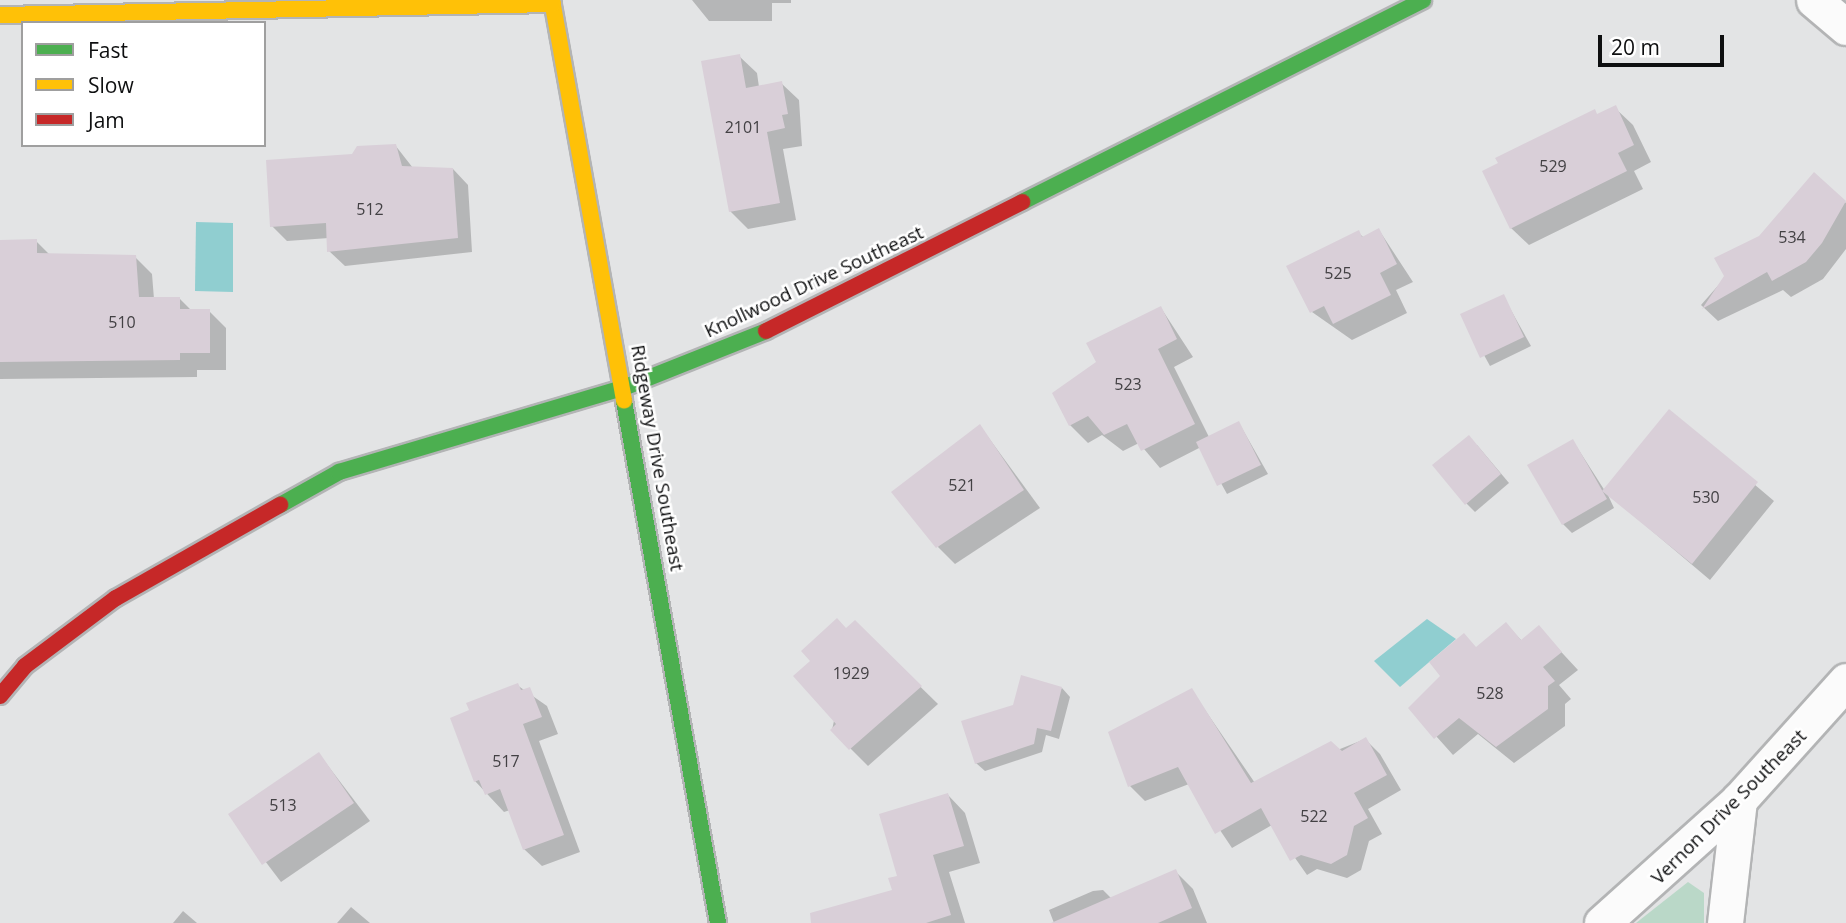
<!DOCTYPE html>
<html>
<head>
<meta charset="utf-8">
<style>
	body { margin:0 }
	#map { position:relative; width:1846px; height:923px; overflow:hidden; background:#e3e4e5; font-family:"Open Sans",sans-serif }
	div>[style] { position:absolute }
	.green>* { inset:0; background:#bad8c8 }
	.water>* { inset:0; background:#90ced0 }
	.shadow>* { inset:0; background:#0003 }
	.building>* { inset:0; background:#d9cfd8 }
	.roads { filter:drop-shadow(2px 0 #b3b4b5) drop-shadow(-2px 0 #b3b4b5) drop-shadow(0 2px #b3b4b5) drop-shadow(0 -2px #b3b4b5) }
	.street>* { height:35px; margin:-17.5px; padding:0 17.5px; transform-origin:17.5px; border-radius:17.5px; background:#fbfbfb }
	.fast>* { height:16px; margin:-8px; padding:0 8px; transform-origin:8px; border-radius:8px; background:#4caf50 }
	.slow>* { height:16px; margin:-8px; padding:0 8px; transform-origin:8px; border-radius:8px; background:#ffc107 }
	.jam>* { height:16px; margin:-8px; padding:0 8px; transform-origin:8px; border-radius:8px; background:#c62828 }
	span { translate:-50% -50%; white-space:nowrap; text-align:center; line-height:1.15; -webkit-text-stroke:5px #fff; paint-order:stroke }
	.number-label { font-size:16px; color:#434144 }
	.number-label span { -webkit-text-stroke-width:0 }
	.street-label { font-size:19px; color:#0e0f10 }
	.legend { position:absolute; left:21px; top:21px; width:245px; height:126px; box-sizing:border-box; background:#fff; border:2px solid #9f9f9f; margin:0; padding:9px 12px; list-style:none; font-size:21px; color:#0e0f10 }
	.legend li { display:flex; align-items:center; gap:14px; height:35px }
	.legend b { width:35px; border:2px solid #9f9f9f }
	.scale { position:absolute; left:1598px; top:35px; width:126px; height:32px; box-sizing:border-box; border:4px solid #0e0f10; border-top:0; padding-left:9px; font-size:21px; line-height:24px; white-space:nowrap; color:#0e0f10; -webkit-text-stroke:5px #fff; paint-order:stroke }
</style>
</head>
<body>
<div id="map">
	<div class="green">
		<i style="clip-path:polygon(1688px 882px,1704px 893px,1704px 923px,1636px 923px)"></i>
	</div>
	<div class="water">
		<i style="clip-path:polygon(196px 222px,233px 223px,233px 292px,195px 291px)"></i>
		<i style="clip-path:polygon(1427px 619px,1456px 639px,1400px 687px,1374px 661px)"></i>
	</div>
	<div class="shadow">
		<i style="clip-path:polygon(692px 0,791px 0,791px 3px,772px 3px,772px 21px,709px 21px)"></i>
		<i style="clip-path:polygon(739px 56px,757px 73px,759px 87px,781px 83px,799px 100px,802px 146px,783px 149px,796px 220px,748px 229px,730px 211px)"></i>
		<i style="clip-path:polygon(1615px 108px,1633px 125px,1651px 162px,1634px 171px,1643px 189px,1529px 245px,1511px 228px,1599px 116px)"></i>
		<i style="clip-path:polygon(395px 145px,413px 168px,453px 169px,468px 185px,472px 252px,345px 266px,329px 251px,329px 238px,287px 241px,272px 226px,353px 156px)"></i>
		<i style="clip-path:polygon(1815px 175px,1846px 203px,1846px 249px,1823px 279px,1791px 297px,1783px 290px,1718px 321px,1701px 305px)"></i>
		<i style="clip-path:polygon(1379px 230px,1413px 282px,1396px 290px,1407px 313px,1352px 340px,1312px 312px,1358px 232px,1364px 238px)"></i>
		<i style="clip-path:polygon(36px 241px,50px 255px,135px 257px,152px 274px,154px 299px,180px 299px,192px 311px,209px 311px,226px 328px,226px 370px,197px 370px,197px 377px,0 379px,0 242px)"></i>
		<i style="clip-path:polygon(1503px 296px,1531px 346px,1490px 366px,1462px 315px)"></i>
		<i style="clip-path:polygon(1161px 308px,1193px 357px,1174px 367px,1209px 437px,1239px 423px,1268px 474px,1227px 494px,1201px 447px,1160px 468px,1139px 443px,1123px 451px,1102px 435px,1088px 443px,1070px 425px,1098px 362px)"></i>
		<i style="clip-path:polygon(1669px 412px,1774px 501px,1710px 580px,1607px 493px,1614px 508px,1572px 533px,1563px 524px,1573px 441px,1605px 491px)"></i>
		<i style="clip-path:polygon(980px 426px,1040px 508px,955px 564px,938px 547px)"></i>
		<i style="clip-path:polygon(1477px 445px,1509px 483px,1475px 512px,1466px 503px)"></i>
		<i style="clip-path:polygon(855px 623px,938px 704px,868px 766px,832px 730px)"></i>
		<i style="clip-path:polygon(1506px 624px,1522px 641px,1539px 628px,1578px 670px,1559px 685px,1571px 699px,1565px 704px,1565px 726px,1514px 763px,1478px 734px,1453px 755px,1411px 708px)"></i>
		<i style="clip-path:polygon(517px 685px,547px 706px,558px 734px,539px 741px,580px 852px,542px 866px,524px 849px,510px 810px,504px 812px,475px 781px)"></i>
		<i style="clip-path:polygon(1062px 688px,1070px 697px,1059px 739px,1046px 735px,1042px 752px,985px 771px,976px 763px)"></i>
		<i style="clip-path:polygon(1192px 691px,1255px 783px,1365px 739px,1380px 754px,1401px 790px,1368px 809px,1382px 834px,1369px 841px,1361px 870px,1347px 878px,1317px 869px,1307px 875px,1272px 825px,1232px 848px,1189px 784px,1145px 801px,1130px 786px)"></i>
		<i style="clip-path:polygon(319px 754px,370px 821px,281px 882px,230px 815px)"></i>
		<i style="clip-path:polygon(948px 795px,965px 813px,980px 863px,949px 872px,965px 923px,877px 923px)"></i>
		<i style="clip-path:polygon(1175px 871px,1193px 889px,1207px 923px,1054px 923px,1049px 910px,1093px 891px,1103px 890px,1112px 899px)"></i>
		<i style="clip-path:polygon(351px 907px,370px 923px,337px 923px)"></i>
		<i style="clip-path:polygon(183px 911px,197px 923px,173px 923px)"></i>
	</div>
	<div class="building">
		<i style="clip-path:polygon(740px 54px,746px 88px,782px 81px,788px 114px,782px 115px,785px 128px,767px 132px,780px 203px,729px 212px,701px 61px)"></i>
		<i style="clip-path:polygon(1616px 105px,1634px 145px,1618px 153px,1627px 171px,1510px 229px,1482px 171px,1498px 163px,1495px 158px,1595px 109px,1597px 114px)"></i>
		<i style="clip-path:polygon(396px 144px,402px 166px,453px 168px,458px 238px,327px 252px,326px 223px,270px 227px,266px 160px,352px 154px,357px 146px)"></i>
		<i style="clip-path:polygon(1814px 172px,1846px 201px,1822px 243px,1806px 262px,1772px 281px,1767px 272px,1702px 309px,1724px 276px,1714px 258px,1759px 236px)"></i>
		<i style="clip-path:polygon(1379px 228px,1397px 264px,1380px 273px,1391px 295px,1333px 324px,1324px 306px,1310px 313px,1286px 266px,1359px 230px,1362px 237px)"></i>
		<i style="clip-path:polygon(37px 239px,37px 253px,136px 255px,139px 297px,180px 297px,180px 309px,210px 309px,210px 353px,180px 353px,180px 360px,0 362px,0 240px)"></i>
		<i style="clip-path:polygon(1504px 294px,1524px 337px,1480px 358px,1460px 314px)"></i>
		<i style="clip-path:polygon(1161px 306px,1177px 339px,1158px 349px,1195px 424px,1141px 451px,1127px 424px,1104px 435px,1088px 416px,1069px 426px,1052px 393px,1096px 362px,1086px 343px)"></i>
		<i style="clip-path:polygon(1669px 409px,1758px 482px,1692px 564px,1602px 491px)"></i>
		<i style="clip-path:polygon(1239px 421px,1261px 465px,1217px 486px,1196px 442px)"></i>
		<i style="clip-path:polygon(980px 424px,1024px 490px,936px 548px,891px 492px)"></i>
		<i style="clip-path:polygon(1469px 435px,1501px 474px,1465px 505px,1432px 465px)"></i>
		<i style="clip-path:polygon(1573px 439px,1607px 499px,1562px 525px,1527px 465px)"></i>
		<i style="clip-path:polygon(837px 618px,846px 628px,855px 620px,922px 686px,849px 750px,830px 730px,836px 724px,793px 676px,810px 661px,801px 651px)"></i>
		<i style="clip-path:polygon(1506px 622px,1521px 640px,1539px 625px,1562px 652px,1543px 667px,1555px 681px,1548px 686px,1548px 709px,1496px 747px,1459px 718px,1434px 739px,1408px 708px,1440px 676px,1429px 662px,1464px 633px,1476px 647px)"></i>
		<i style="clip-path:polygon(1021px 675px,1062px 687px,1051px 731px,1037px 728px,1034px 744px,975px 764px,961px 721px,1013px 705px)"></i>
		<i style="clip-path:polygon(518px 683px,521px 690px,530px 687px,542px 717px,523px 724px,564px 835px,523px 850px,500px 789px,485px 795px,479px 780px,474px 782px,450px 718px,469px 710px,466px 703px)"></i>
		<i style="clip-path:polygon(1192px 688px,1251px 783px,1331px 741px,1342px 751px,1366px 737px,1387px 775px,1354px 793px,1368px 818px,1354px 826px,1347px 855px,1331px 864px,1301px 855px,1290px 861px,1261px 808px,1215px 834px,1178px 767px,1128px 787px,1108px 732px)"></i>
		<i style="clip-path:polygon(319px 752px,354px 803px,262px 865px,228px 814px)"></i>
		<i style="clip-path:polygon(948px 793px,964px 846px,933px 855px,951px 915px,926px 923px,811px 923px,810px 913px,892px 890px,888px 878px,897px 876px,879px 814px)"></i>
		<i style="clip-path:polygon(1176px 869px,1192px 908px,1158px 923px,1051px 923px)"></i>
	</div>
	<div class="roads">
		<div class="street">
			<i style="left:1814px;top:0;width:42px;rotate:40.2deg"></i>
			<i style="left:1602px;top:923px;width:184px;rotate:-41.9deg"></i>
			<i style="left:1739px;top:800px;width:160px;rotate:-48deg"></i>
			<i style="left:1725px;top:923px;width:124px;rotate:-83.5deg"></i>
		</div>
		<div class="fast">
			<i style="left:1022px;top:202px;width:449px;rotate:-26.7deg"></i>
			<i style="left:624px;top:401px;width:530px;rotate:79.79deg"></i>
			<i style="left:280px;top:505px;width:68px;rotate:-29.2deg"></i>
			<i style="left:339px;top:472px;width:296px;rotate:-16.5deg"></i>
			<i style="left:623px;top:388px;width:154px;rotate:-21.7deg"></i>
		</div>
		<div class="slow">
			<i style="left:552px;top:0;width:407px;rotate:79.8deg"></i>
			<i style="left:0;top:15px;width:553px;rotate:-1.14deg"></i>
		</div>
		<div class="jam">
			<i style="left:766px;top:331px;width:287px;rotate:-26.7deg"></i>
			<i style="left:0;top:696px;width:39px;rotate:-50deg"></i>
			<i style="left:25px;top:666px;width:114px;rotate:-36.8deg"></i>
			<i style="left:116px;top:598px;width:189px;rotate:-29.6deg"></i>
		</div>
	</div>
	<div class="number-label">
		<span style="left:743px;top:127px">2101</span>
		<span style="left:1553px;top:166px">529</span>
		<span style="left:370px;top:209px">512</span>
		<span style="left:1792px;top:237px">534</span>
		<span style="left:1338px;top:273px">525</span>
		<span style="left:122px;top:322px">510</span>
		<span style="left:1128px;top:384px">523</span>
		<span style="left:962px;top:485px">521</span>
		<span style="left:1706px;top:497px">530</span>
		<span style="left:851px;top:673px">1929</span>
		<span style="left:1490px;top:693px">528</span>
		<span style="left:506px;top:761px">517</span>
		<span style="left:283px;top:805px">513</span>
		<span style="left:1314px;top:816px">522</span>
	</div>
	<div class="street-label">
		<span style="left:814px;top:282px;rotate:-25deg">Knollwood Drive Southeast</span>
		<span style="left:657px;top:458px;rotate:80deg">Ridgeway Drive Southeast</span>
		<span style="left:1729px;top:807px;rotate:-45deg">Vernon Drive Southeast</span>
	</div>
	<ul class="legend">
	<li><b style="height:9px;background:#4caf50"></b>Fast</li>
	<li><b style="height:9px;background:#ffc107"></b>Slow</li>
	<li><b style="height:9px;background:#c62828"></b>Jam</li>
	</ul>
	<div class="scale">20 m</div>
</div>
</body>
</html>
